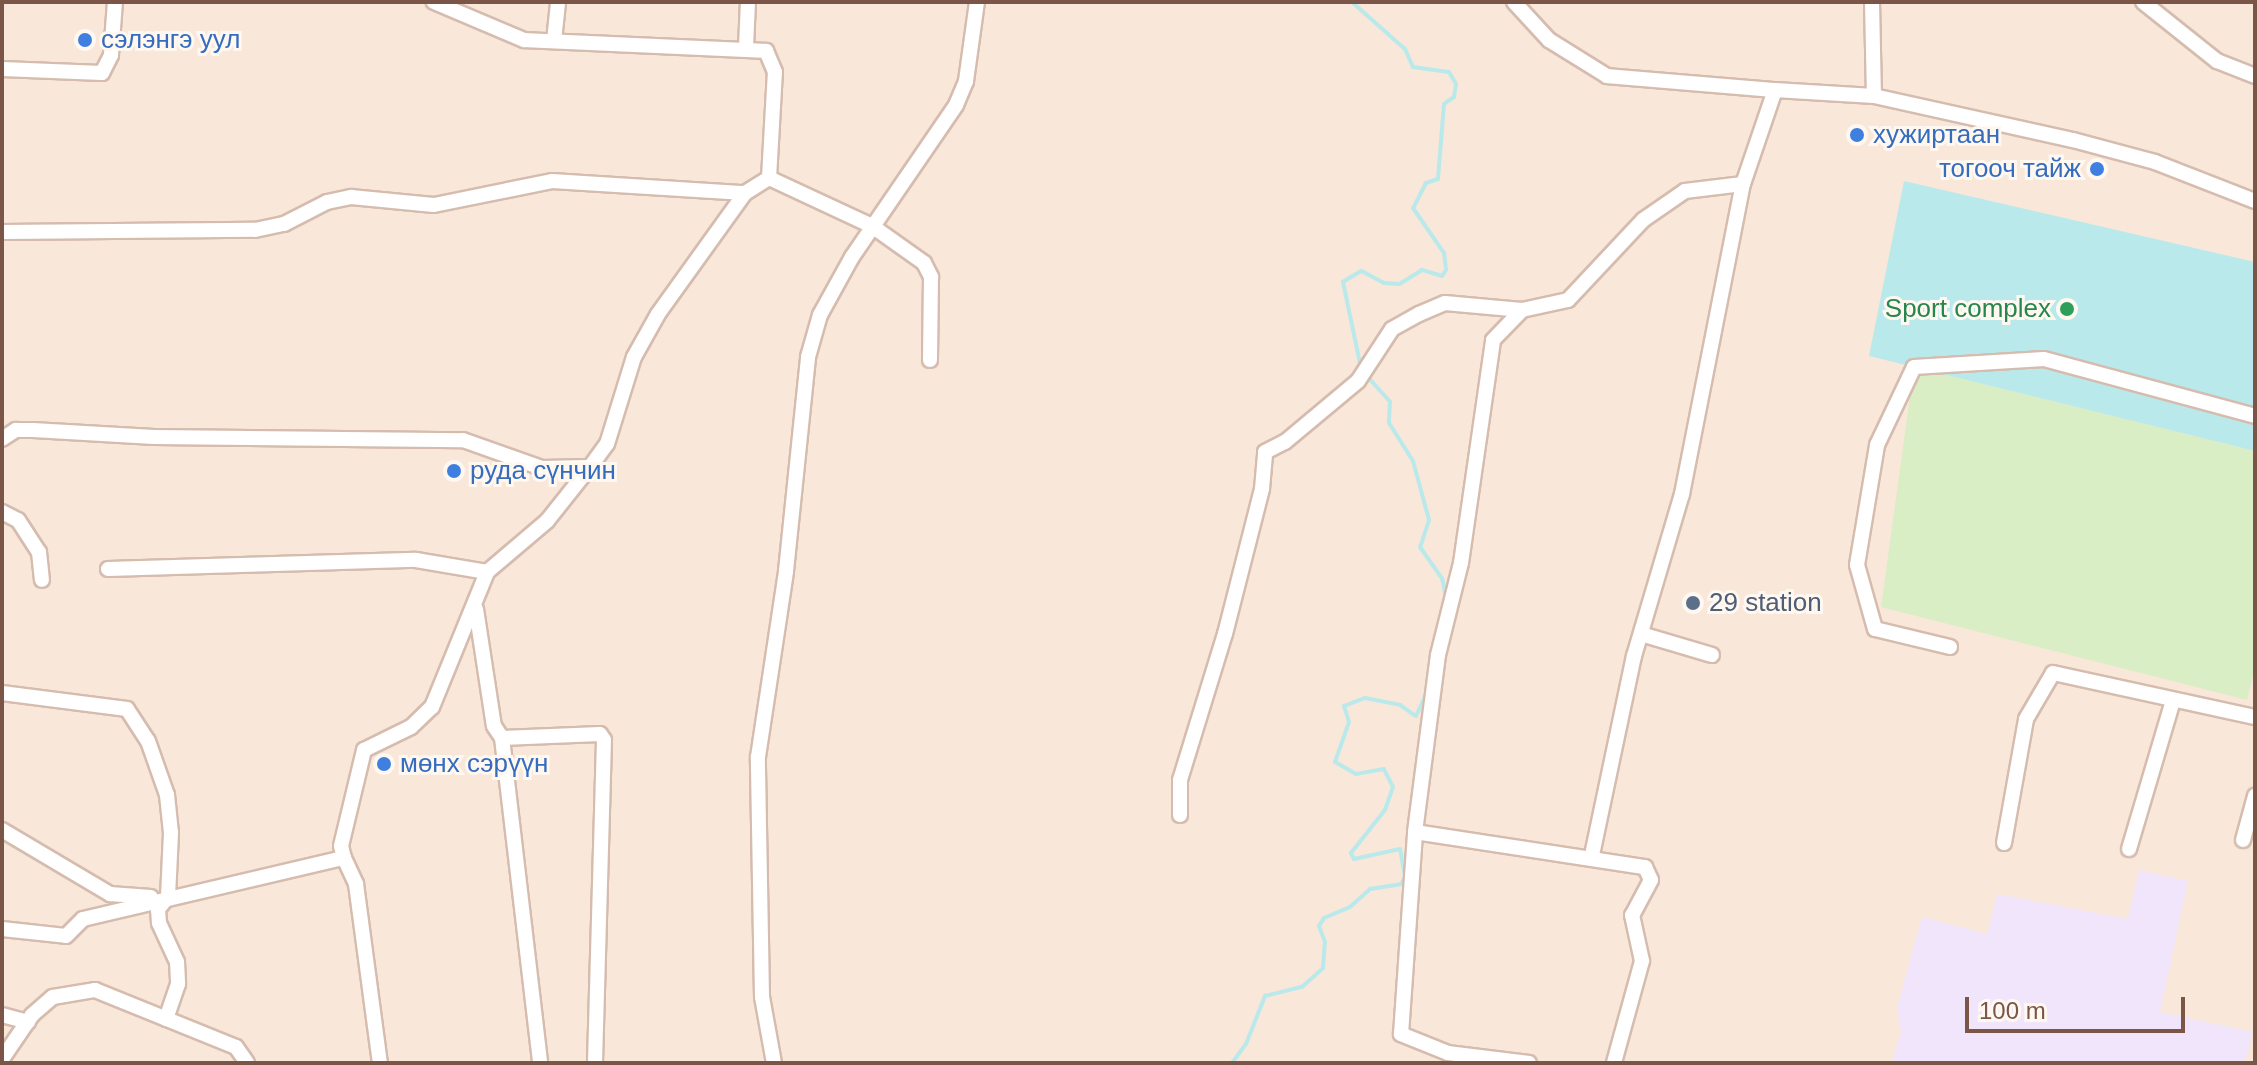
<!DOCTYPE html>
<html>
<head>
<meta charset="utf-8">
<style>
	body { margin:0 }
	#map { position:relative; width:2257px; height:1065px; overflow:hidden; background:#fef3e9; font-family:Arial,sans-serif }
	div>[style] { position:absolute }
	.residential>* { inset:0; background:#f9e7d9 }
	.education>* { inset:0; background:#f0e5fb }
	.green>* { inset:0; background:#daeec5 }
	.water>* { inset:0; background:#bae9eb }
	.stream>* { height:4px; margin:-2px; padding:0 2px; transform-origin:2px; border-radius:2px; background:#bae9eb }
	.roads { filter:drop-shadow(2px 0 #d5bcaf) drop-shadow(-2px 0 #d5bcaf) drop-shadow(0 2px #d5bcaf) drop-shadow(0 -2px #d5bcaf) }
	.street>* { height:14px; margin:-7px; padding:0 7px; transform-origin:7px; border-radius:7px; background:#fff }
	.dots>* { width:22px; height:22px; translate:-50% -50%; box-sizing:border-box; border:4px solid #fff8f1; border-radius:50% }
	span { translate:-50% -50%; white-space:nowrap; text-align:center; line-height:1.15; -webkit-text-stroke:6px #fff8f1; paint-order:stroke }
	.shop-label { font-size:26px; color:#366cbe }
	.left { translate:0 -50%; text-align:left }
	.right { translate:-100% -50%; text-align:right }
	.leisure-label { font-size:26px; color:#27864d }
	.service-label { font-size:26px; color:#4e5e75 }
	.frame { position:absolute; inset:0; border:4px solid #7c5549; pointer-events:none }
	.scale { position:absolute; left:1965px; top:997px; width:220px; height:36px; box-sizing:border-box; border:4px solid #7c5549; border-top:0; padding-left:10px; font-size:24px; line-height:28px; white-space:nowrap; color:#7c5549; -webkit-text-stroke:6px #fff8f1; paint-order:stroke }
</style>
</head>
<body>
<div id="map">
	<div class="residential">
		<i style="clip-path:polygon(2px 2px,2255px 2px,2255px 1063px,2px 1063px)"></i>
	</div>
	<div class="education">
		<i style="clip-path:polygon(2139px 870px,2188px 881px,2160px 1012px,2253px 1032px,2245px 1063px,1892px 1063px,1901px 1032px,1897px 1008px,1922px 917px,1987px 934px,1997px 894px,2128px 919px)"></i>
	</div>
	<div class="green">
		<i style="clip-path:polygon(1914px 367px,2255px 451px,2255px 668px,2247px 700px,1881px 607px)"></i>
	</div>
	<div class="water">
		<i style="clip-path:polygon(1904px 181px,2255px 262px,2255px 451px,1869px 356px)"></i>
	</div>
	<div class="stream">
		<i style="left:1352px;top:2px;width:71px;rotate:41.6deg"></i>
		<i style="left:1405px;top:49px;width:20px;rotate:66deg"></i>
		<i style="left:1413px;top:67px;width:36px;rotate:8deg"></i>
		<i style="left:1449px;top:72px;width:14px;rotate:60deg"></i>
		<i style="left:1456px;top:84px;width:13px;rotate:99deg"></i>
		<i style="left:1454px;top:97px;width:12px;rotate:145deg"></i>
		<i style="left:1444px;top:104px;width:75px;rotate:94.6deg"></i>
		<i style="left:1438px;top:179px;width:13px;rotate:162deg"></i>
		<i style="left:1426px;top:183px;width:28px;rotate:117deg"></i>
		<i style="left:1413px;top:208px;width:55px;rotate:55.4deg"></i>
		<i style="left:1444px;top:253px;width:17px;rotate:83deg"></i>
		<i style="left:1446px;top:270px;width:7px;rotate:124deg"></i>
		<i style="left:1442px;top:276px;width:21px;rotate:-163deg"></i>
		<i style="left:1422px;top:270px;width:26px;rotate:148deg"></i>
		<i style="left:1400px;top:284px;width:16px;rotate:-176deg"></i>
		<i style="left:1384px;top:283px;width:26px;rotate:-152deg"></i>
		<i style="left:1361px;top:271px;width:21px;rotate:149deg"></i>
		<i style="left:1343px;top:282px;width:88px;rotate:78.2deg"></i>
		<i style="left:1366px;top:375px;width:36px;rotate:48deg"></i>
		<i style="left:1390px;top:402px;width:21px;rotate:93deg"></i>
		<i style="left:1389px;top:423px;width:45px;rotate:57.7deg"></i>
		<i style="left:1413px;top:461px;width:61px;rotate:74.8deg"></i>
		<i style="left:1429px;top:520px;width:28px;rotate:108deg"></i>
		<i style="left:1420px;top:547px;width:38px;rotate:55deg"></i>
		<i style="left:1442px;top:578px;width:19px;rotate:78deg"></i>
		<i style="left:1433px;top:651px;width:35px;rotate:-77deg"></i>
		<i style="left:1232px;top:1063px;width:24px;rotate:-54deg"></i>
		<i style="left:1246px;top:1044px;width:52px;rotate:-68.4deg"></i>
		<i style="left:1265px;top:996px;width:38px;rotate:-14deg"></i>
		<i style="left:1302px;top:987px;width:28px;rotate:-42deg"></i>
		<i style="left:1323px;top:968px;width:26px;rotate:-86deg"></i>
		<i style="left:1325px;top:942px;width:17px;rotate:-111deg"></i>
		<i style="left:1319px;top:926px;width:9px;rotate:-58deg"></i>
		<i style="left:1324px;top:918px;width:28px;rotate:-23deg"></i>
		<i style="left:1350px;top:907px;width:27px;rotate:-42deg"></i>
		<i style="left:1370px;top:889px;width:31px;rotate:-9deg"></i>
		<i style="left:1401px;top:884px;width:8px;rotate:-60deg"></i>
		<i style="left:1405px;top:877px;width:28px;rotate:-100deg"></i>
		<i style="left:1400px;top:849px;width:47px;rotate:167.7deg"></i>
		<i style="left:1354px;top:859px;width:7px;rotate:-117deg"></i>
		<i style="left:1351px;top:853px;width:55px;rotate:-51.7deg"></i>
		<i style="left:1385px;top:810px;width:24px;rotate:-71deg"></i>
		<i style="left:1393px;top:787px;width:20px;rotate:-117deg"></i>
		<i style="left:1384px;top:769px;width:28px;rotate:170deg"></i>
		<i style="left:1356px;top:774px;width:24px;rotate:-150deg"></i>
		<i style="left:1335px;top:762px;width:42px;rotate:-70.7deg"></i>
		<i style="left:1349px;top:722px;width:17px;rotate:-107deg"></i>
		<i style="left:1344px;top:706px;width:22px;rotate:-21deg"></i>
		<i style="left:1365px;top:698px;width:36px;rotate:11deg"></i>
		<i style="left:1400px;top:705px;width:19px;rotate:35deg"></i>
		<i style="left:1416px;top:716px;width:23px;rotate:-65deg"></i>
	</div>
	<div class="roads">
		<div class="street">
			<i style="left:1514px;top:2px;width:52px;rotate:47.4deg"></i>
			<i style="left:1549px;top:40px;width:68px;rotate:31.8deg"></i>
			<i style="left:1607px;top:76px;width:169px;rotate:4.8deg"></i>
			<i style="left:1872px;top:2px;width:94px;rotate:88.8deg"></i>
			<i style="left:2143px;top:2px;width:95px;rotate:38.6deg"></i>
			<i style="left:2217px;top:61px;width:41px;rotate:21.5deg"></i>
			<i style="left:554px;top:41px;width:39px;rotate:-84deg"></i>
			<i style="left:746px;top:47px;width:45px;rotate:-87.5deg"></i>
			<i style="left:2px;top:69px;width:100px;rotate:2.3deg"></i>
			<i style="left:102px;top:73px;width:20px;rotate:-63deg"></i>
			<i style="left:111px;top:55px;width:53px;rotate:-85.7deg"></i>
			<i style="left:769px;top:178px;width:114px;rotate:25deg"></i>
			<i style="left:872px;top:226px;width:64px;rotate:35.4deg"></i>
			<i style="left:924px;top:263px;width:16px;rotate:63deg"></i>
			<i style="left:931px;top:277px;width:83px;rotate:90.7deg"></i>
			<i style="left:2px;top:232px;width:253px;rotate:-0.5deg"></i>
			<i style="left:255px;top:230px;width:30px;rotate:-12deg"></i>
			<i style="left:284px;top:224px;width:48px;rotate:-27.1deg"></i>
			<i style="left:327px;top:202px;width:25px;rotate:-12deg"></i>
			<i style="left:351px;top:197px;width:83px;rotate:5.5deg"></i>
			<i style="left:434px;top:205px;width:120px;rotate:-11.5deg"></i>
			<i style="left:552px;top:181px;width:193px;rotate:3.6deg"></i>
			<i style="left:2px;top:439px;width:17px;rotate:-33deg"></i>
			<i style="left:16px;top:430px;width:17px"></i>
			<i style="left:33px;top:430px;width:121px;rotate:3.3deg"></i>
			<i style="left:154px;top:437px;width:309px;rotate:0.6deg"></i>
			<i style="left:463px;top:440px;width:84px;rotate:19.5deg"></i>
			<i style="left:542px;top:468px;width:48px;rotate:-1.2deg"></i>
			<i style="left:2px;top:512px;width:18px;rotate:27deg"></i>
			<i style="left:18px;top:520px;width:38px;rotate:57deg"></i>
			<i style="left:39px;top:552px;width:28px;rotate:84deg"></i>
			<i style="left:108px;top:569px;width:308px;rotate:-1.7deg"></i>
			<i style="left:416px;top:560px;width:72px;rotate:9.6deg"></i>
			<i style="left:476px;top:609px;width:118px;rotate:81.3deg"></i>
			<i style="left:494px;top:726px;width:14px;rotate:56deg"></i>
			<i style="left:502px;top:738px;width:327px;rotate:83.3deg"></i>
			<i style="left:1641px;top:634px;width:74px;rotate:16.5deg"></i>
			<i style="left:1950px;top:647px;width:77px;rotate:-166.5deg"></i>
			<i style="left:1875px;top:629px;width:66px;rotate:-105.7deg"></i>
			<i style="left:1857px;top:565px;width:122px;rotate:-80.5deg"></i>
			<i style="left:1877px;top:445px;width:86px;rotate:-64.6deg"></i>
			<i style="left:1914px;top:367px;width:130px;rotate:-3.5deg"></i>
			<i style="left:2044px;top:359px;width:219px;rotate:15.1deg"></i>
			<i style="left:2px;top:693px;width:126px;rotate:7.3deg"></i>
			<i style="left:127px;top:709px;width:38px;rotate:57deg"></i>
			<i style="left:148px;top:741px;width:57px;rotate:70.6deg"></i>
			<i style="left:167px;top:795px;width:38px;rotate:84deg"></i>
			<i style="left:171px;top:833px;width:64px;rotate:92.7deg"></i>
			<i style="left:168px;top:897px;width:16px;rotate:130deg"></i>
			<i style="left:158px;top:909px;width:14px;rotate:86deg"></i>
			<i style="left:159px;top:923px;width:43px;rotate:65.2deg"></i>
			<i style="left:177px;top:962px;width:22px;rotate:87deg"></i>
			<i style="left:178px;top:984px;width:37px;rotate:109deg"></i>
			<i style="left:502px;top:738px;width:98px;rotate:-2.3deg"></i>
			<i style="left:600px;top:734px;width:7px;rotate:56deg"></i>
			<i style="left:604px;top:740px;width:323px;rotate:91.6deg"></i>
			<i style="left:1180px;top:815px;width:35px;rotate:-90deg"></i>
			<i style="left:1180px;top:780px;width:153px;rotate:-72.9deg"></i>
			<i style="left:1225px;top:634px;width:150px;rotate:-75.7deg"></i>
			<i style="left:1262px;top:489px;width:37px;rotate:-85deg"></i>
			<i style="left:1265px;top:452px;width:22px;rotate:-27deg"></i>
			<i style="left:1285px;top:442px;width:95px;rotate:-39.9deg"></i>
			<i style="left:1358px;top:381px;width:62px;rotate:-56.8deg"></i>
			<i style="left:1392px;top:329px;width:31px;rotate:-29deg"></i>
			<i style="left:1419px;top:314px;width:28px;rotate:-23deg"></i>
			<i style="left:1445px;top:303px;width:77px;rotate:5.2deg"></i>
			<i style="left:2px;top:830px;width:126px;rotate:30.7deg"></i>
			<i style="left:110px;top:894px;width:41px;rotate:4.2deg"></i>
			<i style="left:1415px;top:832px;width:233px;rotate:8.7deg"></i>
			<i style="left:1645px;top:867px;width:14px;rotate:65deg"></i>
			<i style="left:1651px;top:880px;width:40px;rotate:118deg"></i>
			<i style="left:1632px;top:915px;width:47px;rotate:77.7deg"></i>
			<i style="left:1642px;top:961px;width:106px;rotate:105.4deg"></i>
			<i style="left:2243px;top:840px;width:46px;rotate:-74.7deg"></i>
			<i style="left:2004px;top:843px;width:126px;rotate:-79.9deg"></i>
			<i style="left:2026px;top:719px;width:53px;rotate:-59.6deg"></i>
			<i style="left:2053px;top:673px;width:207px;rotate:12.3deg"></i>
			<i style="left:2129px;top:849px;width:155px;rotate:-73.5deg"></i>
			<i style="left:1592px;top:855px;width:203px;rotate:-78.1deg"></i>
			<i style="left:1634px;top:656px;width:169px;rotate:-73.5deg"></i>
			<i style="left:1682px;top:494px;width:316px;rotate:-78.9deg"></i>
			<i style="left:1743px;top:184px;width:99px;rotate:-71.2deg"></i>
			<i style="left:1775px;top:90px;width:99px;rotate:3.5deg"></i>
			<i style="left:1874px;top:96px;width:204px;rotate:12.5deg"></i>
			<i style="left:2073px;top:140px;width:85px;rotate:15deg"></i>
			<i style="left:2155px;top:162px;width:107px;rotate:21.3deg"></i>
			<i style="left:344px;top:858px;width:29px;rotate:65deg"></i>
			<i style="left:356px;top:884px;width:181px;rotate:82.4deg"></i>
			<i style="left:2px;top:929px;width:64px;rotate:6.2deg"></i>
			<i style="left:66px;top:936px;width:24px;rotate:-45deg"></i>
			<i style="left:83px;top:919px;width:268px;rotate:-13.2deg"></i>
			<i style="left:344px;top:858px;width:12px;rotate:-104deg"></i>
			<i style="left:341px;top:846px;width:99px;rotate:-76.5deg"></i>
			<i style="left:364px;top:750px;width:52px;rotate:-26.1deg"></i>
			<i style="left:411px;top:727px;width:29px;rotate:-44deg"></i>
			<i style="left:432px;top:707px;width:146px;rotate:-67.8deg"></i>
			<i style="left:487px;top:572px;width:79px;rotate:-40.4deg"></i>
			<i style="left:547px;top:521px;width:69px;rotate:-51.5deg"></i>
			<i style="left:590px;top:467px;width:29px;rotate:-54deg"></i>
			<i style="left:607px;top:444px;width:91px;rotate:-72.8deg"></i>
			<i style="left:634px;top:357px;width:49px;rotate:-60.8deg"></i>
			<i style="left:658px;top:314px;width:149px;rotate:-54.3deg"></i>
			<i style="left:745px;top:193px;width:28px;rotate:-32deg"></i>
			<i style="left:769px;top:178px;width:106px;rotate:-86.8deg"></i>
			<i style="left:775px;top:72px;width:23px;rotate:-113deg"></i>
			<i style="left:766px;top:51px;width:242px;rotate:-177.4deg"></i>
			<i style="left:524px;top:40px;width:98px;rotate:-157.1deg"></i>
			<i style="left:2px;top:1015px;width:27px;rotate:15deg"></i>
			<i style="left:2px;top:1059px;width:53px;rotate:-55.7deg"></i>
			<i style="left:32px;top:1015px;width:28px;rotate:-41deg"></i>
			<i style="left:53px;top:997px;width:43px;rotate:-9.5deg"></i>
			<i style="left:95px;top:990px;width:152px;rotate:22deg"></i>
			<i style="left:236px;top:1047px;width:19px;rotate:55deg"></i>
			<i style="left:774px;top:1063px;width:67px;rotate:-100.3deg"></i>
			<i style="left:762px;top:997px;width:240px;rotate:-91deg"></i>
			<i style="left:758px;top:757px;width:188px;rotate:-81.4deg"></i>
			<i style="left:786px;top:571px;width:215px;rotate:-84.1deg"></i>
			<i style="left:808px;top:357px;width:44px;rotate:-74.1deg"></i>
			<i style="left:820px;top:315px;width:66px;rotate:-61.1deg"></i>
			<i style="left:852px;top:257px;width:184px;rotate:-55.6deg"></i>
			<i style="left:956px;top:105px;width:26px;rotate:-67deg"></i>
			<i style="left:966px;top:81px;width:80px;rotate:-82.1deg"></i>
			<i style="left:1529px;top:1063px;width:82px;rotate:-173deg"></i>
			<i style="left:1448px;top:1053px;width:51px;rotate:-158deg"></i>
			<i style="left:1401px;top:1034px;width:202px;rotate:-86deg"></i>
			<i style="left:1415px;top:832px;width:178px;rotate:-82.6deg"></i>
			<i style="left:1438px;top:655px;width:95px;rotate:-76deg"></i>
			<i style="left:1461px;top:563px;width:225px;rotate:-81.8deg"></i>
			<i style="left:1493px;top:340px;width:42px;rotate:-46deg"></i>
			<i style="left:1522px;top:310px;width:47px;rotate:-12.3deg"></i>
			<i style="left:1568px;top:300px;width:110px;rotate:-46.8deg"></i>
			<i style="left:1643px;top:220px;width:51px;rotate:-34.6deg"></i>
			<i style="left:1685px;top:191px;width:58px;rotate:-6.9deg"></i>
		</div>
	</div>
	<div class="dots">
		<i style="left:85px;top:40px;background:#3f7fe0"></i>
		<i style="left:1857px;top:135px;background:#3f7fe0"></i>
		<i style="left:2097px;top:169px;background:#3f7fe0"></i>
		<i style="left:2067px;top:309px;background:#2e9e5b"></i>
		<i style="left:454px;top:471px;background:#3f7fe0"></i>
		<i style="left:1693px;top:603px;background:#5c6f8a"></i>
		<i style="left:384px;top:764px;background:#3f7fe0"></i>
	</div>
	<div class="shop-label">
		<span class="left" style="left:101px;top:40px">сэлэнгэ уул</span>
		<span class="left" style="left:1873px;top:135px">хужиртаан</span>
		<span class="right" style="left:2081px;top:169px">тогооч тайж</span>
		<span class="left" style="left:470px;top:471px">руда сүнчин</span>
		<span class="left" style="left:400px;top:764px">мөнх сэрүүн</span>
	</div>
	<div class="leisure-label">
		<span class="right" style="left:2051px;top:309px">Sport complex</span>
	</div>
	<div class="service-label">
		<span class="left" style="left:1709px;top:603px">29 station</span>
	</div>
	<div class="frame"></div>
	<div class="scale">100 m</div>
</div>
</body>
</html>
